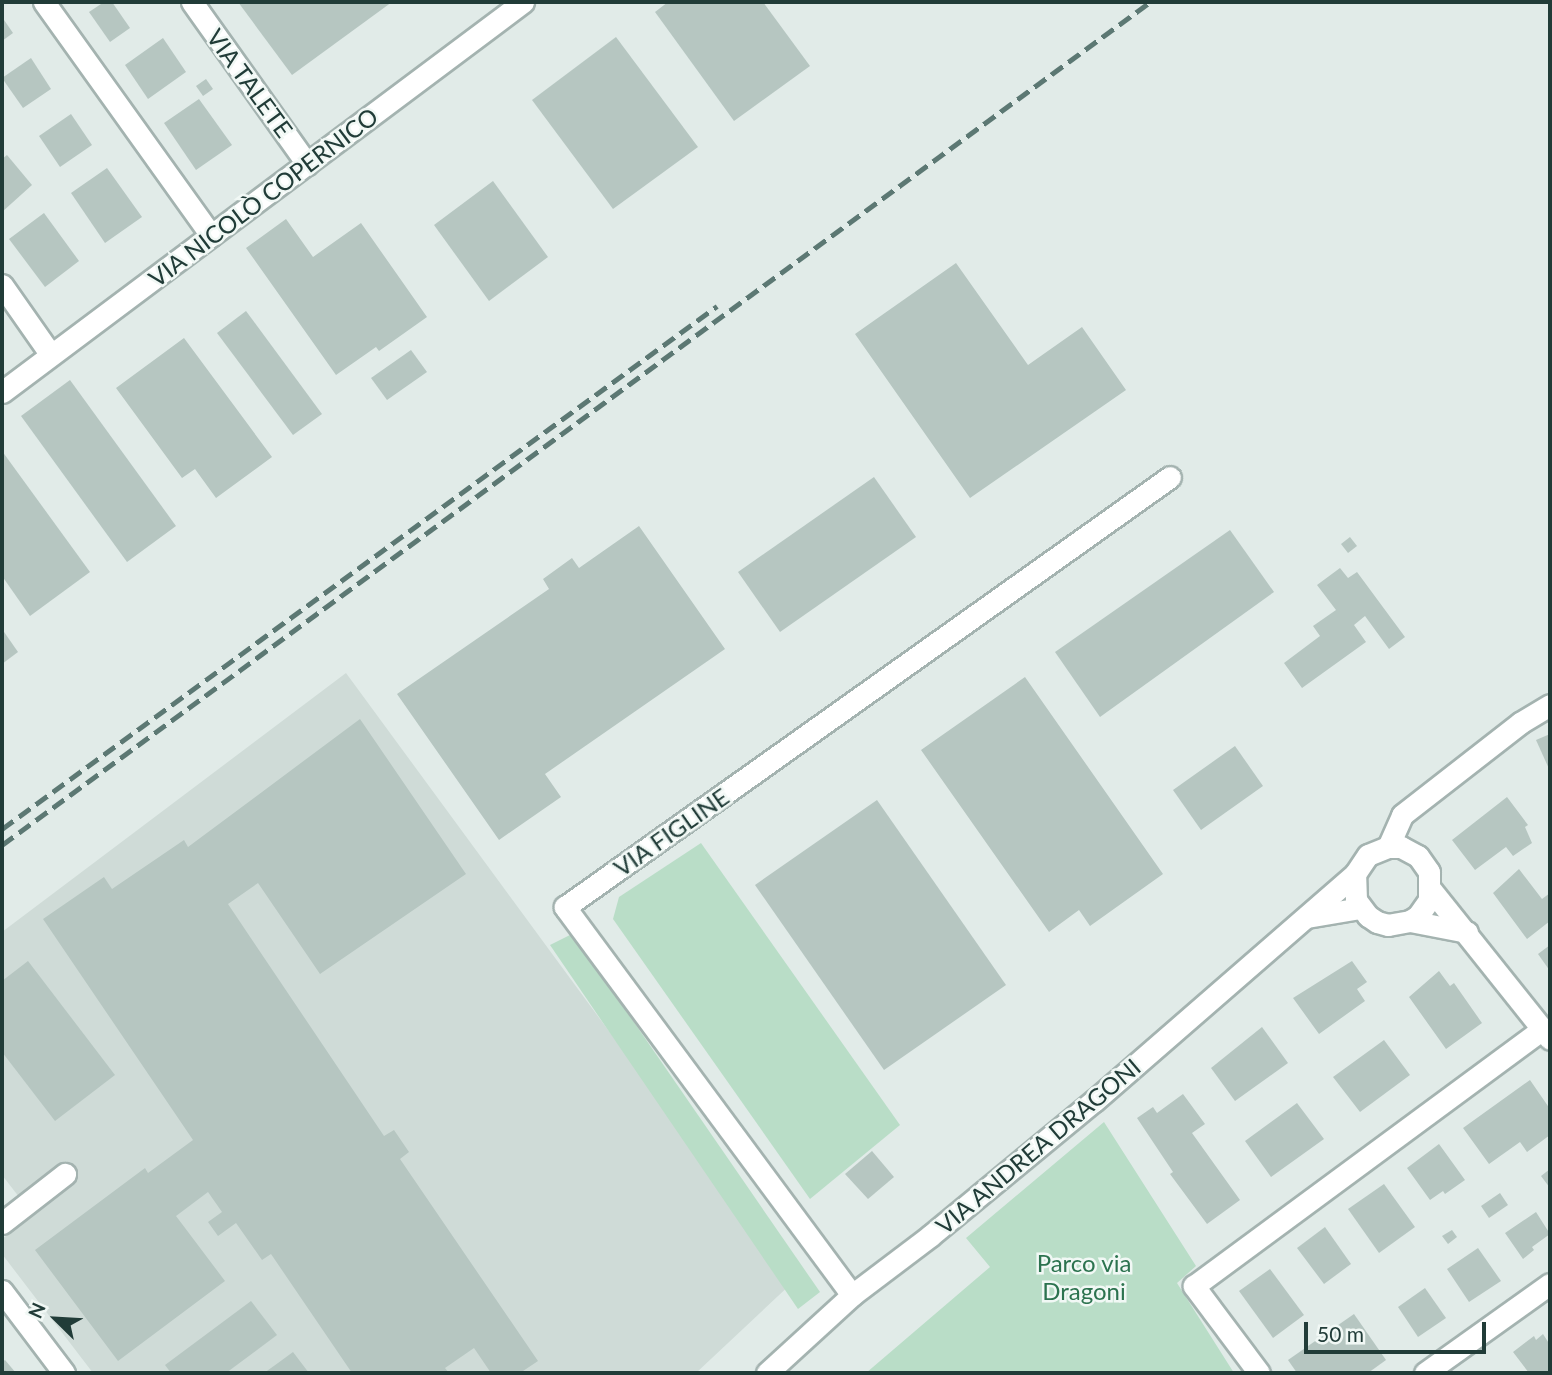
<!DOCTYPE html>
<html>
<head>
<meta charset="utf-8">
<style>
	body { margin:0 }
	#map { position:relative; width:1552px; height:1375px; overflow:hidden; background:#e1ebe8; font-family:Lato,sans-serif }
	div>[style] { position:absolute }
	.built>* { inset:0; background:#cfdbd7 }
	.green>* { inset:0; background:#b9ddc7 }
	.building>* { inset:0; background:#b6c6c1 }
	.roads { filter:drop-shadow(2px 0 #a4b3b0) drop-shadow(-2px 0 #a4b3b0) drop-shadow(0 2px #a4b3b0) drop-shadow(0 -2px #a4b3b0) }
	.minor>* { height:21px; margin:-10.5px; padding:0 10.5px; transform-origin:10.5px; border-radius:10.5px; background:#fff }
	.rail>* { height:5px; margin-top:-2.5px; transform-origin:0; background:repeating-linear-gradient(90deg,#5c7873 0 14px,transparent 0 21px) }
	span { translate:-50% -50%; white-space:nowrap; text-align:center; line-height:1.15; -webkit-text-stroke:5px #f1f8f5; paint-order:stroke }
	.street-label { font-size:24px; color:#213c38 }
	.park-label { font-size:24px; color:#2c734f }
	.frame { position:absolute; inset:0; border:4px solid #213c38; pointer-events:none }
	.north { position:absolute; left:21px; top:1284px; width:70px; height:70px; -webkit-text-stroke:5px #f1f8f5; paint-order:stroke; rotate:294deg; font-size:19px; font-weight:700; line-height:28px; text-align:center; color:#213c38 }
	.north::after { content:''; display:block; margin:auto; width:24px; height:32px; background:#213c38; clip-path:polygon(50% 0,100% 100%,50% 72%,0 100%) }
	.scale { position:absolute; left:1304px; top:1322px; width:182px; height:32px; box-sizing:border-box; border:4px solid #213c38; border-top:0; padding-left:9px; font-size:21px; line-height:24px; white-space:nowrap; color:#213c38; -webkit-text-stroke:5px #f1f8f5; paint-order:stroke }
</style>
</head>
<body>
<div id="map">
	<div class="built">
		<i style="clip-path:polygon(346px 673px,793px 1282px,696px 1373px,93px 1373px,2px 1254px,2px 1239px,33px 1215px,2px 1175px,2px 932px)"></i>
	</div>
	<div class="green">
		<i style="clip-path:polygon(701px 843px,900px 1125px,810px 1199px,613px 919px,619px 897px)"></i>
		<i style="clip-path:polygon(570px 935px,578px 941px,820px 1292px,798px 1309px,550px 945px)"></i>
		<i style="clip-path:polygon(1104px 1122px,1196px 1266px,1177px 1283px,1234px 1373px,866px 1373px,990px 1267px,966px 1238px)"></i>
	</div>
	<div class="building">
		<i style="clip-path:polygon(104px 2px,112px 2px,130px 28px,110px 42px,89px 12px)"></i>
		<i style="clip-path:polygon(238px 2px,392px 2px,292px 75px)"></i>
		<i style="clip-path:polygon(668px 2px,763px 2px,810px 66px,734px 121px,655px 12px)"></i>
		<i style="clip-path:polygon(2px 17px,13px 33px,2px 41px)"></i>
		<i style="clip-path:polygon(616px 37px,698px 147px,613px 209px,532px 100px)"></i>
		<i style="clip-path:polygon(163px 38px,186px 72px,148px 99px,125px 65px)"></i>
		<i style="clip-path:polygon(31px 58px,51px 89px,23px 108px,2px 78px)"></i>
		<i style="clip-path:polygon(206px 79px,213px 89px,203px 96px,196px 86px)"></i>
		<i style="clip-path:polygon(199px 99px,232px 145px,196px 170px,164px 123px)"></i>
		<i style="clip-path:polygon(71px 114px,92px 145px,60px 167px,39px 136px)"></i>
		<i style="clip-path:polygon(7px 155px,32px 185px,2px 212px,2px 159px)"></i>
		<i style="clip-path:polygon(107px 168px,142px 217px,105px 243px,71px 193px)"></i>
		<i style="clip-path:polygon(493px 181px,548px 257px,489px 301px,434px 225px)"></i>
		<i style="clip-path:polygon(44px 213px,79px 261px,45px 287px,9px 239px)"></i>
		<i style="clip-path:polygon(286px 219px,313px 257px,361px 223px,427px 317px,379px 351px,376px 347px,336px 375px,246px 248px)"></i>
		<i style="clip-path:polygon(956px 263px,1028px 365px,1082px 327px,1126px 390px,970px 498px,855px 334px)"></i>
		<i style="clip-path:polygon(246px 311px,322px 414px,293px 435px,217px 333px)"></i>
		<i style="clip-path:polygon(184px 338px,272px 457px,216px 498px,195px 469px,182px 478px,116px 388px)"></i>
		<i style="clip-path:polygon(411px 350px,427px 372px,387px 400px,371px 378px)"></i>
		<i style="clip-path:polygon(70px 380px,176px 526px,127px 562px,21px 416px)"></i>
		<i style="clip-path:polygon(2px 451px,90px 572px,30px 616px,2px 576px)"></i>
		<i style="clip-path:polygon(874px 477px,916px 537px,780px 632px,738px 572px)"></i>
		<i style="clip-path:polygon(639px 526px,725px 649px,545px 774px,561px 797px,499px 840px,397px 694px,549px 589px,543px 579px,572px 558px,579px 568px)"></i>
		<i style="clip-path:polygon(1230px 530px,1274px 592px,1100px 717px,1055px 652px)"></i>
		<i style="clip-path:polygon(1350px 537px,1357px 546px,1348px 553px,1341px 544px)"></i>
		<i style="clip-path:polygon(1340px 568px,1348px 578px,1357px 572px,1405px 637px,1389px 649px,1365px 616px,1354px 625px,1366px 642px,1302px 688px,1284px 663px,1320px 636px,1313px 626px,1336px 610px,1317px 585px)"></i>
		<i style="clip-path:polygon(2px 629px,18px 652px,2px 664px)"></i>
		<i style="clip-path:polygon(1025px 677px,1163px 874px,1090px 926px,1079px 910px,1049px 932px,921px 750px)"></i>
		<i style="clip-path:polygon(360px 719px,466px 874px,320px 974px,258px 883px,228px 904px,384px 1136px,394px 1130px,409px 1152px,400px 1159px,538px 1361px,520px 1373px,491px 1373px,474px 1348px,445px 1368px,449px 1373px,352px 1373px,271px 1254px,262px 1260px,236px 1223px,218px 1236px,208px 1222px,222px 1212px,208px 1192px,176px 1216px,225px 1281px,118px 1361px,35px 1250px,145px 1168px,148px 1173px,193px 1140px,43px 919px,104px 877px,112px 889px,184px 840px,188px 847px)"></i>
		<i style="clip-path:polygon(1550px 734px,1550px 771px,1536px 740px)"></i>
		<i style="clip-path:polygon(1235px 746px,1263px 786px,1201px 830px,1173px 790px)"></i>
		<i style="clip-path:polygon(1507px 797px,1528px 825px,1525px 827px,1532px 843px,1513px 856px,1506px 847px,1475px 870px,1452px 840px)"></i>
		<i style="clip-path:polygon(877px 800px,1006px 985px,884px 1070px,755px 885px)"></i>
		<i style="clip-path:polygon(1519px 869px,1542px 899px,1550px 893px,1550px 921px,1527px 939px,1493px 893px)"></i>
		<i style="clip-path:polygon(1550px 945px,1550px 971px,1538px 954px)"></i>
		<i style="clip-path:polygon(28px 961px,115px 1075px,55px 1121px,2px 1052px,2px 981px)"></i>
		<i style="clip-path:polygon(1352px 961px,1367px 982px,1357px 989px,1365px 1001px,1319px 1034px,1293px 998px)"></i>
		<i style="clip-path:polygon(1439px 971px,1450px 986px,1454px 983px,1482px 1023px,1446px 1049px,1409px 997px)"></i>
		<i style="clip-path:polygon(1262px 1027px,1288px 1063px,1235px 1101px,1211px 1068px)"></i>
		<i style="clip-path:polygon(1384px 1040px,1410px 1075px,1360px 1112px,1333px 1077px)"></i>
		<i style="clip-path:polygon(1530px 1080px,1550px 1109px,1550px 1135px,1527px 1152px,1520px 1142px,1489px 1164px,1463px 1128px)"></i>
		<i style="clip-path:polygon(1183px 1094px,1205px 1124px,1192px 1133px,1240px 1200px,1207px 1224px,1170px 1174px,1173px 1172px,1137px 1118px,1153px 1107px,1157px 1113px)"></i>
		<i style="clip-path:polygon(1297px 1103px,1324px 1139px,1271px 1177px,1245px 1141px)"></i>
		<i style="clip-path:polygon(1439px 1144px,1465px 1180px,1445px 1194px,1443px 1191px,1430px 1200px,1407px 1168px)"></i>
		<i style="clip-path:polygon(872px 1151px,894px 1177px,868px 1199px,845px 1174px)"></i>
		<i style="clip-path:polygon(1550px 1169px,1550px 1188px,1541px 1176px)"></i>
		<i style="clip-path:polygon(1384px 1184px,1415px 1227px,1379px 1253px,1348px 1209px)"></i>
		<i style="clip-path:polygon(1500px 1193px,1508px 1205px,1489px 1218px,1481px 1206px)"></i>
		<i style="clip-path:polygon(1536px 1212px,1550px 1234px,1532px 1247px,1534px 1250px,1523px 1259px,1505px 1233px)"></i>
		<i style="clip-path:polygon(1325px 1227px,1351px 1264px,1324px 1284px,1297px 1248px)"></i>
		<i style="clip-path:polygon(1452px 1230px,1457px 1237px,1448px 1244px,1442px 1236px)"></i>
		<i style="clip-path:polygon(1478px 1248px,1501px 1281px,1469px 1302px,1447px 1269px)"></i>
		<i style="clip-path:polygon(1270px 1269px,1304px 1315px,1273px 1338px,1239px 1291px)"></i>
		<i style="clip-path:polygon(1425px 1288px,1446px 1318px,1418px 1337px,1398px 1307px)"></i>
		<i style="clip-path:polygon(251px 1301px,277px 1335px,226px 1373px,171px 1373px,165px 1365px)"></i>
		<i style="clip-path:polygon(1354px 1314px,1386px 1360px,1368px 1373px,1297px 1373px,1288px 1360px)"></i>
		<i style="clip-path:polygon(1543px 1334px,1550px 1345px,1550px 1373px,1529px 1373px,1513px 1352px,1534px 1336px,1536px 1340px)"></i>
		<i style="clip-path:polygon(293px 1352px,309px 1373px,264px 1373px,278px 1363px)"></i>
		<i style="clip-path:polygon(5px 1360px,16px 1373px,2px 1373px,2px 1362px)"></i>
	</div>
	<div class="roads">
		<div class="minor">
			<i style="left:44px;top:2px;width:287px;rotate:54.4deg"></i>
			<i style="left:192px;top:2px;width:199px;rotate:54.6deg"></i>
			<i style="left:2px;top:285px;width:85px;rotate:55deg"></i>
			<i style="left:2px;top:392px;width:651px;rotate:-36.82deg"></i>
			<i style="left:1388px;top:847px;width:35px;rotate:-66deg"></i>
			<i style="left:1402px;top:815px;width:150px;rotate:-37.9deg"></i>
			<i style="left:1520px;top:723px;width:35px;rotate:-31deg"></i>
			<i style="left:1432px;top:891px;width:189px;rotate:51.4deg"></i>
			<i style="left:1307px;top:917px;width:54px;rotate:-9.6deg"></i>
			<i style="left:1410px;top:921px;width:58px;rotate:10.9deg"></i>
			<i style="left:2px;top:1223px;width:80px;rotate:-37.9deg"></i>
			<i style="left:2px;top:1291px;width:103px;rotate:52.9deg"></i>
			<i style="left:852px;top:1295px;width:483px;rotate:-126.5deg"></i>
			<i style="left:565px;top:907px;width:742px;rotate:-35.4deg"></i>
			<i style="left:767px;top:1373px;width:115px;rotate:-42.5deg"></i>
			<i style="left:852px;top:1295px;width:98px;rotate:-37.1deg"></i>
			<i style="left:930px;top:1236px;width:212px;rotate:-39.5deg"></i>
			<i style="left:1094px;top:1101px;width:346px;rotate:-41deg"></i>
			<i style="left:1355px;top:874px;width:23px;rotate:-56deg"></i>
			<i style="left:1368px;top:855px;width:22px;rotate:-22deg"></i>
			<i style="left:1388px;top:847px;width:13px"></i>
			<i style="left:1401px;top:847px;width:19px;rotate:28deg"></i>
			<i style="left:1418px;top:856px;width:19px;rotate:55deg"></i>
			<i style="left:1429px;top:872px;width:28px;rotate:90deg"></i>
			<i style="left:1429px;top:900px;width:19px;rotate:125deg"></i>
			<i style="left:1418px;top:916px;width:9px;rotate:148deg"></i>
			<i style="left:1410px;top:921px;width:22px;rotate:170deg"></i>
			<i style="left:1388px;top:925px;width:11px;rotate:-165deg"></i>
			<i style="left:1377px;top:922px;width:11px;rotate:-146deg"></i>
			<i style="left:1368px;top:916px;width:20px;rotate:-127deg"></i>
			<i style="left:1356px;top:900px;width:26px;rotate:-92deg"></i>
			<i style="left:1259px;top:1373px;width:109px;rotate:-126.8deg"></i>
			<i style="left:1194px;top:1286px;width:433px;rotate:-36.4deg"></i>
			<i style="left:1425px;top:1373px;width:153px;rotate:-35.5deg"></i>
		</div>
	</div>
	<div class="rail">
		<i style="left:2px;top:829px;width:886px;rotate:-36.18deg"></i>
		<i style="left:2px;top:845px;width:1424px;rotate:-36.29deg"></i>
	</div>
	<div class="street-label">
		<span style="left:250px;top:83px;rotate:54deg">VIA TALETE</span>
		<span style="left:263px;top:197px;rotate:-37deg">VIA NICOLÒ COPERNICO</span>
		<span style="left:671px;top:832px;rotate:-35deg">VIA FIGLINE</span>
		<span style="left:1038px;top:1146px;rotate:-40deg">VIA ANDREA DRAGONI</span>
	</div>
	<div class="park-label">
		<span style="left:1084px;top:1277px">Parco via<br>Dragoni</span>
	</div>
	<div class="frame"></div>
	<div class="north">N</div>
	<div class="scale">50 m</div>
</div>
</body>
</html>
